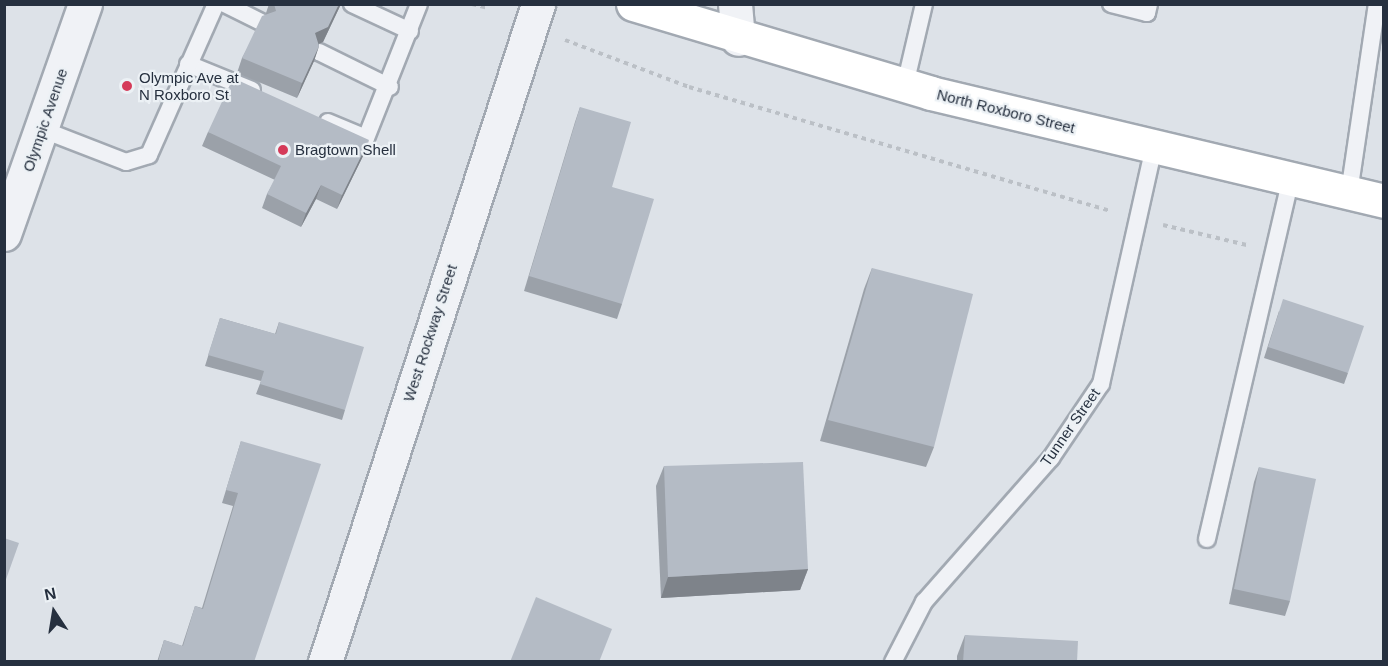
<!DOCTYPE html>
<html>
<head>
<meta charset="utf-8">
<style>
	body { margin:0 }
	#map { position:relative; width:1388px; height:666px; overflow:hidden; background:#dde2e8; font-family:Arial,sans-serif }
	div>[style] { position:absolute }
	.path>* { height:4px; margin-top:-2px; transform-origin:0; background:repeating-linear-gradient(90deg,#bbc0c6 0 4.5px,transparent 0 9px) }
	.roads { filter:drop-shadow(2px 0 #a2a9b2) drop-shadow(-2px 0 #a2a9b2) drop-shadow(0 2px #a2a9b2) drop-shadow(0 -2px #a2a9b2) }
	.service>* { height:16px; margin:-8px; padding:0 8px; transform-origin:8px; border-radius:8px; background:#f0f2f6 }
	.minor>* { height:33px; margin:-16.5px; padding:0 16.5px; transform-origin:16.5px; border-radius:16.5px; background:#f0f2f6 }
	.tertiary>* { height:33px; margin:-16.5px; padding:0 16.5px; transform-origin:16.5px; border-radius:16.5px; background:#f0f2f6 }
	.primary>* { height:33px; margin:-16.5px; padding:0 16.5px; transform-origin:16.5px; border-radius:16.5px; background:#fff }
	.wall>* { inset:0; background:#9ba1a9 }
	.shaded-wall>* { inset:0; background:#7e838a }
	.building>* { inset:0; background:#b4bbc5 }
	.dots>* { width:16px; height:16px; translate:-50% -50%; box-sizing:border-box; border:3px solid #ecf1f5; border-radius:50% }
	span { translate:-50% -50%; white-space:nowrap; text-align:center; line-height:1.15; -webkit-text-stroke:4.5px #ecf1f5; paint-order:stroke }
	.poi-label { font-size:15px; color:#26303f }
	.left { translate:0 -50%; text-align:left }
	.street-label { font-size:15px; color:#26303f }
	.frame { position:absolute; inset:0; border:6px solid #26303f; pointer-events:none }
	.north { position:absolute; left:24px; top:582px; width:60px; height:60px; -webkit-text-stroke:4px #ecf1f5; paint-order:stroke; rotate:348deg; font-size:16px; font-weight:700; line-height:24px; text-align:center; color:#26303f }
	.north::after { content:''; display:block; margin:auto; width:21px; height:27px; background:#26303f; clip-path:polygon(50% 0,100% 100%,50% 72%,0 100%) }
</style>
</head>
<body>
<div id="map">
	<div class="path">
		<i style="left:472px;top:4px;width:16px;rotate:14deg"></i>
		<i style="left:565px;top:40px;width:133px;rotate:20.8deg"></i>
		<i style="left:689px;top:87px;width:439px;rotate:16.4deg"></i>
		<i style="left:1163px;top:225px;width:86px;rotate:13.4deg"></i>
	</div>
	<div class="roads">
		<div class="service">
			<i style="left:225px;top:4px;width:40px;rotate:26.6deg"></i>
			<i style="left:352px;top:4px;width:64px;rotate:25deg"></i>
			<i style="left:1111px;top:4px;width:37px;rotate:14deg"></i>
			<i style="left:1147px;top:13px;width:9px;rotate:-77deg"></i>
			<i style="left:319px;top:52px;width:79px;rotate:26.2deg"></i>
			<i style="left:188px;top:64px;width:69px;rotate:22.1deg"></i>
			<i style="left:905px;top:85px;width:83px;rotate:-76.8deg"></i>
			<i style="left:328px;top:122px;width:41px;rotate:22.8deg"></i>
			<i style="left:366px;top:138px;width:144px;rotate:-68.4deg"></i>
			<i style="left:41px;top:129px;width:91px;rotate:21.2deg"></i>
			<i style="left:126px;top:162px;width:24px;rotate:-17deg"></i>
			<i style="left:149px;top:155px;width:165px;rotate:-66.1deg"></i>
			<i style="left:1349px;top:193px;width:191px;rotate:-81.6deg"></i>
			<i style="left:1207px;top:539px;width:370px;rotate:-76.9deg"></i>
			<i style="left:893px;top:662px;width:68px;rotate:-62.7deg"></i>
			<i style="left:924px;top:602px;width:192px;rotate:-48.6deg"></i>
			<i style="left:1051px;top:458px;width:89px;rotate:-56deg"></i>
			<i style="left:1101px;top:384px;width:244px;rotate:-77.4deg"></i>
		</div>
		<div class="minor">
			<i style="left:735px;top:4px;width:35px;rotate:85deg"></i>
			<i style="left:325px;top:662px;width:692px;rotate:-72.06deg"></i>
		</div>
		<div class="tertiary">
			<i style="left:4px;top:234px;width:244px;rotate:-70.6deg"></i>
		</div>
		<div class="primary">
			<i style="left:633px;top:4px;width:311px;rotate:16.6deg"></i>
			<i style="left:931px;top:93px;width:466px;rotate:13.4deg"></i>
		</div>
	</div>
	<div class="wall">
		<i style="clip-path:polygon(269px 4px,341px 4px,323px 42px,319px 44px,319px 46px,314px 61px,297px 98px,237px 73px,242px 58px,266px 15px,266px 13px)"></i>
		<i style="clip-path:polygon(580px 107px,612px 187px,622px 304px,617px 319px,524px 291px,575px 122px)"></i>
		<i style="clip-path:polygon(208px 132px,364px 154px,337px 209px,316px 199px,301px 227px,262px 208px,267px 194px,275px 180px,202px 146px)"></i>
		<i style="clip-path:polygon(872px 268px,934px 447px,926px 467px,820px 441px,864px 289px)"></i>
		<i style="clip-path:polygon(1279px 311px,1348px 373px,1344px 384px,1264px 358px)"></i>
		<i style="clip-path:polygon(220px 318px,275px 334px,279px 322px,345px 410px,342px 420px,256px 394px,261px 381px,205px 366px)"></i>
		<i style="clip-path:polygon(241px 441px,254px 662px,157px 662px,164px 640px,182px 646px,195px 606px,202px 608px,233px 506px,222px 503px)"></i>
		<i style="clip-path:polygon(664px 466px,808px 569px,800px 590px,661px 598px,656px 486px)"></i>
		<i style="clip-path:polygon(1259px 467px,1290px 601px,1285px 616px,1229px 604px,1254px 482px)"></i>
		<i style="clip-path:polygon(965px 635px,1077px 662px,957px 662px,957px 656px)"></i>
	</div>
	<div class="shaded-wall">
		<i style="clip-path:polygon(339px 4px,341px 4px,323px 42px,309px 48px,315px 33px)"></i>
		<i style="clip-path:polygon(319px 46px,314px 61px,297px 98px,302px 83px)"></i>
		<i style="clip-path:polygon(369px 140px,364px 154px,337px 209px,342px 195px)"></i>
		<i style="clip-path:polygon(321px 185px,316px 199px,301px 227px,306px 213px)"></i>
		<i style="clip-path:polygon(808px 569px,800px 590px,661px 598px,668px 577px)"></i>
	</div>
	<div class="building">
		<i style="clip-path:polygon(274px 4px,339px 4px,328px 27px,315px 33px,319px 46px,302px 83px,242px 58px,262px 16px,276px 11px)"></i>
		<i style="clip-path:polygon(233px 78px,369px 140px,342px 195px,321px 185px,306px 213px,267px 194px,281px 166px,208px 132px)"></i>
		<i style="clip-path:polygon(580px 107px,631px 122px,612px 187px,654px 199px,622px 304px,529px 276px)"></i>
		<i style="clip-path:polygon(872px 268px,973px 294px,934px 447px,828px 420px)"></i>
		<i style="clip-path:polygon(1283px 299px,1364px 326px,1348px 373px,1268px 347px)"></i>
		<i style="clip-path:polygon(220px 318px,276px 334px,279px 322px,364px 347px,345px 410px,260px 384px,264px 371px,208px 355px)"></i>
		<i style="clip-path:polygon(241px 441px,321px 464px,254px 662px,158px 662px,164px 640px,183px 646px,195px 606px,203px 609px,238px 493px,226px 490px)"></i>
		<i style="clip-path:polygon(803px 462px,808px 569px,668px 577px,664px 466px)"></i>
		<i style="clip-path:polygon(1259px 467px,1316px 479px,1290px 601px,1234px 589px)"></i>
		<i style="clip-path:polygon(4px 538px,19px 543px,4px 585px)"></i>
		<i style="clip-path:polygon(536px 597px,612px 629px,599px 662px,510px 662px)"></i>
		<i style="clip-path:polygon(965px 635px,1078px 641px,1077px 662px,963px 662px)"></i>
	</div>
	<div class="dots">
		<i style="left:127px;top:86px;background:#d53a59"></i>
		<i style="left:283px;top:150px;background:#d53a59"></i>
	</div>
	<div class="poi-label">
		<span class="left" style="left:139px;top:86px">Olympic Ave at<br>N Roxboro St</span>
		<span class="left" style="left:295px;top:150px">Bragtown Shell</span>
	</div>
	<div class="street-label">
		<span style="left:1006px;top:111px;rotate:14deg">North Roxboro Street</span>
		<span style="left:45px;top:120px;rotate:-71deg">Olympic Avenue</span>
		<span style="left:430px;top:333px;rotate:-72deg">West Rockway Street</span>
		<span style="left:1070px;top:427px;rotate:-55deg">Tunner Street</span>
	</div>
	<div class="frame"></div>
	<div class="north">N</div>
</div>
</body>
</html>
